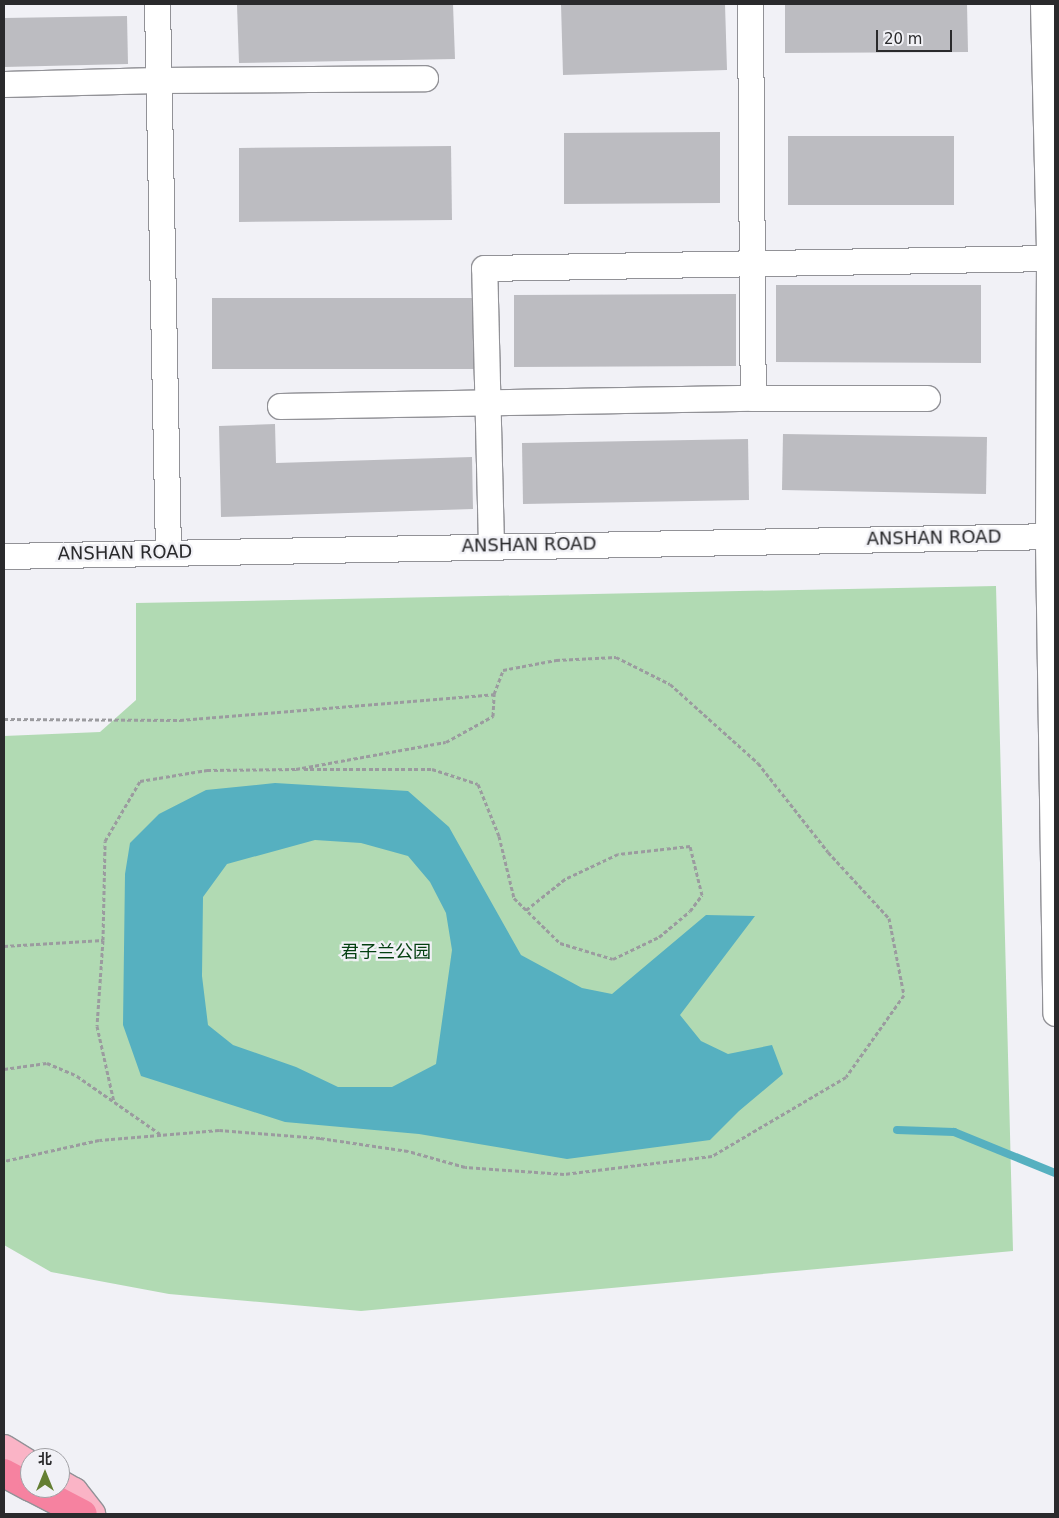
<!DOCTYPE html>
<html>
<head>
<meta charset="utf-8">
<style>
	body { margin:0 }
	#map { position:relative; width:1059px; height:1518px; overflow:hidden; background:#f1f1f6; font-family:"DejaVu Sans","Noto Sans SC",sans-serif }
	div>[style] { position:absolute }
	.green>* { inset:0; background:#b1dab3 }
	.water>* { inset:0; background:#56b0c0 }
	.stream>* { height:8px; margin:-4px; padding:0 4px; transform-origin:4px; border-radius:4px; background:#56b0c0 }
	.building>* { inset:0; background:#bcbcc1 }
	.path>* { height:3px; margin-top:-1.5px; transform-origin:0; background:repeating-linear-gradient(90deg,#9b9b9f 0 4px,transparent 0 6.5px) }
	.roads { filter:drop-shadow(1px 0 #929297) drop-shadow(-1px 0 #929297) drop-shadow(0 1px #929297) drop-shadow(0 -1px #929297) }
	.minor>* { height:25px; margin:-12.5px; padding:0 12.5px; transform-origin:12.5px; border-radius:12.5px; background:#fff }
	.major>* { height:28px; margin:-14px; padding:0 14px; transform-origin:14px; border-radius:14px; background:#fab4c6 }
	.highway>* { height:28px; margin:-14px; padding:0 14px; transform-origin:14px; border-radius:14px; background:#f682a0 }
	span { translate:-50% -50%; white-space:nowrap; text-align:center; line-height:1.15; -webkit-text-stroke:4.5px #f1f1f6; paint-order:stroke }
	.street-label { font-size:18px; color:#2a2a2c }
	.park-label { font-size:18px; color:#033f10 }
	.frame { position:absolute; inset:0; border:5px solid #2a2a2c; pointer-events:none }
	.north { position:absolute; left:20px; top:1448px; width:50px; height:50px; box-sizing:border-box; background:#f1f1f6; border:1px solid #a1a1a5; border-radius:50%; rotate:0deg; font-size:14px; font-weight:700; line-height:20px; text-align:center; color:#2a2a2c }
	.north::after { content:''; display:block; margin:auto; width:18px; height:22px; background:#647f33; clip-path:polygon(50% 0,100% 100%,50% 72%,0 100%) }
	.scale { position:absolute; left:876px; top:30px; width:76px; height:22px; box-sizing:border-box; border:2px solid #2a2a2c; border-top:0; padding-left:6px; font-size:15px; line-height:18px; white-space:nowrap; color:#2a2a2c; -webkit-text-stroke:4px #f1f1f6; paint-order:stroke }
</style>
</head>
<body>
<div id="map">
	<div class="green">
		<i style="clip-path:polygon(996px 586px,1013px 1251px,361px 1311px,169px 1294px,51px 1272px,4px 1245px,4px 736px,100px 732px,136px 700px,136px 603px)"></i>
	</div>
	<div class="water">
		<i style="clip-path:polygon(evenodd,275px 783px,408px 791px,449px 827px,521px 955px,582px 988px,612px 994px,706px 915px,755px 916px,680px 1015px,701px 1041px,728px 1054px,772px 1045px,783px 1074px,739px 1111px,710px 1140px,567px 1159px,419px 1134px,285px 1122px,141px 1076px,123px 1025px,125px 874px,130px 843px,159px 814px,206px 790px,275px 783px,315px 840px,361px 843px,408px 856px,430px 882px,446px 913px,452px 950px,436px 1064px,392px 1087px,338px 1087px,296px 1067px,233px 1045px,208px 1025px,202px 976px,203px 897px,227px 864px,315px 840px)"></i>
	</div>
	<div class="stream">
		<i style="left:897px;top:1130px;width:57px;rotate:2deg"></i>
		<i style="left:954px;top:1132px;width:109px;rotate:22.1deg"></i>
	</div>
	<div class="building">
		<i style="clip-path:polygon(317px 4px,453px 4px,455px 59px,239px 63px,237px 5px)"></i>
		<i style="clip-path:polygon(561px 4px,725px 4px,727px 70px,563px 75px)"></i>
		<i style="clip-path:polygon(785px 4px,967px 4px,968px 52px,785px 53px)"></i>
		<i style="clip-path:polygon(127px 16px,128px 64px,4px 67px,4px 18px)"></i>
		<i style="clip-path:polygon(720px 132px,720px 203px,564px 204px,564px 133px)"></i>
		<i style="clip-path:polygon(788px 136px,954px 136px,954px 205px,788px 205px)"></i>
		<i style="clip-path:polygon(451px 146px,452px 220px,239px 222px,239px 148px)"></i>
		<i style="clip-path:polygon(776px 285px,981px 285px,981px 363px,776px 362px)"></i>
		<i style="clip-path:polygon(736px 294px,736px 366px,514px 367px,514px 295px)"></i>
		<i style="clip-path:polygon(212px 298px,474px 298px,474px 369px,212px 369px)"></i>
		<i style="clip-path:polygon(275px 424px,276px 463px,472px 457px,473px 509px,221px 517px,219px 426px)"></i>
		<i style="clip-path:polygon(783px 434px,987px 437px,986px 494px,782px 490px)"></i>
		<i style="clip-path:polygon(748px 439px,749px 500px,523px 504px,522px 443px)"></i>
	</div>
	<div class="path">
		<i style="left:4px;top:719px;width:176px;rotate:0.3deg"></i>
		<i style="left:180px;top:720px;width:315px;rotate:-4.7deg"></i>
		<i style="left:304px;top:769px;width:128px"></i>
		<i style="left:432px;top:769px;width:48px;rotate:18.1deg"></i>
		<i style="left:478px;top:784px;width:56px;rotate:68deg"></i>
		<i style="left:499px;top:836px;width:64px;rotate:76.4deg"></i>
		<i style="left:514px;top:898px;width:64px;rotate:44.4deg"></i>
		<i style="left:560px;top:943px;width:55px;rotate:16.8deg"></i>
		<i style="left:613px;top:959px;width:51px;rotate:-25.6deg"></i>
		<i style="left:659px;top:937px;width:40px;rotate:-40deg"></i>
		<i style="left:690px;top:911px;width:20px;rotate:-53deg"></i>
		<i style="left:702px;top:895px;width:50px;rotate:-103.8deg"></i>
		<i style="left:690px;top:846px;width:72px;rotate:173.7deg"></i>
		<i style="left:618px;top:854px;width:59px;rotate:154.7deg"></i>
		<i style="left:565px;top:879px;width:50px;rotate:141.5deg"></i>
		<i style="left:103px;top:940px;width:86px;rotate:94deg"></i>
		<i style="left:97px;top:1026px;width:78px;rotate:77.4deg"></i>
		<i style="left:4px;top:946px;width:99px;rotate:-3.5deg"></i>
		<i style="left:103px;top:940px;width:99px;rotate:-88.8deg"></i>
		<i style="left:105px;top:841px;width:69px;rotate:-59.7deg"></i>
		<i style="left:140px;top:781px;width:68px;rotate:-9.3deg"></i>
		<i style="left:207px;top:770px;width:89px;rotate:-0.6deg"></i>
		<i style="left:296px;top:769px;width:152px;rotate:-10.2deg"></i>
		<i style="left:446px;top:742px;width:54px;rotate:-29deg"></i>
		<i style="left:493px;top:716px;width:22px;rotate:-87deg"></i>
		<i style="left:494px;top:694px;width:26px;rotate:-69deg"></i>
		<i style="left:503px;top:670px;width:54px;rotate:-10.7deg"></i>
		<i style="left:556px;top:660px;width:60px;rotate:-2.9deg"></i>
		<i style="left:616px;top:657px;width:60px;rotate:26.6deg"></i>
		<i style="left:670px;top:684px;width:118px;rotate:41.9deg"></i>
		<i style="left:758px;top:763px;width:113px;rotate:51.8deg"></i>
		<i style="left:828px;top:852px;width:90px;rotate:47.3deg"></i>
		<i style="left:889px;top:918px;width:78px;rotate:79deg"></i>
		<i style="left:904px;top:995px;width:100px;rotate:125.3deg"></i>
		<i style="left:846px;top:1077px;width:156px;rotate:149.5deg"></i>
		<i style="left:712px;top:1156px;width:149px;rotate:173.1deg"></i>
		<i style="left:564px;top:1174px;width:99px;rotate:-176deg"></i>
		<i style="left:465px;top:1167px;width:59px;rotate:-164.3deg"></i>
		<i style="left:408px;top:1151px;width:89px;rotate:-171.6deg"></i>
		<i style="left:320px;top:1138px;width:101px;rotate:-175.5deg"></i>
		<i style="left:219px;top:1130px;width:120px;rotate:175.2deg"></i>
		<i style="left:99px;top:1140px;width:97px;rotate:167.5deg"></i>
		<i style="left:4px;top:1069px;width:43px;rotate:-7.9deg"></i>
		<i style="left:47px;top:1063px;width:33px;rotate:23deg"></i>
		<i style="left:77px;top:1076px;width:101px;rotate:34.9deg"></i>
	</div>
	<div class="roads">
		<div class="minor">
			<i style="left:157px;top:4px;width:548px;rotate:88.85deg"></i>
			<i style="left:750px;top:4px;width:394px;rotate:89.6deg"></i>
			<i style="left:1043px;top:4px;width:254px;rotate:88.6deg"></i>
			<i style="left:1049px;top:258px;width:285px;rotate:90.2deg"></i>
			<i style="left:1048px;top:543px;width:470px;rotate:89.1deg"></i>
			<i style="left:4px;top:84px;width:154px;rotate:-1.5deg"></i>
			<i style="left:158px;top:80px;width:267px;rotate:-0.4deg"></i>
			<i style="left:280px;top:406px;width:473px;rotate:-1deg"></i>
			<i style="left:753px;top:398px;width:174px"></i>
			<i style="left:491px;top:546px;width:278px;rotate:-91.4deg"></i>
			<i style="left:484px;top:268px;width:565px;rotate:-1.01deg"></i>
			<i style="left:4px;top:556px;width:1051px;rotate:-1.09deg"></i>
		</div>
		<div class="major">
			<i style="left:4px;top:1449px;width:31px;rotate:32deg"></i>
			<i style="left:60px;top:1484px;width:16px;rotate:30deg"></i>
			<i style="left:74px;top:1492px;width:28px;rotate:52deg"></i>
		</div>
		<div class="highway">
			<i style="left:4px;top:1473px;width:30px;rotate:28deg"></i>
			<i style="left:33px;top:1488px;width:56px;rotate:27.5deg"></i>
		</div>
	</div>
	<div class="street-label">
		<span style="left:934px;top:538px;rotate:-1deg">ANSHAN ROAD</span>
		<span style="left:529px;top:545px;rotate:-1deg">ANSHAN ROAD</span>
		<span style="left:125px;top:553px;rotate:-1deg">ANSHAN ROAD</span>
	</div>
	<div class="park-label">
		<span style="left:386px;top:952px">君子兰公园</span>
	</div>
	<div class="frame"></div>
	<div class="north">北</div>
	<div class="scale">20 m</div>
</div>
</body>
</html>
